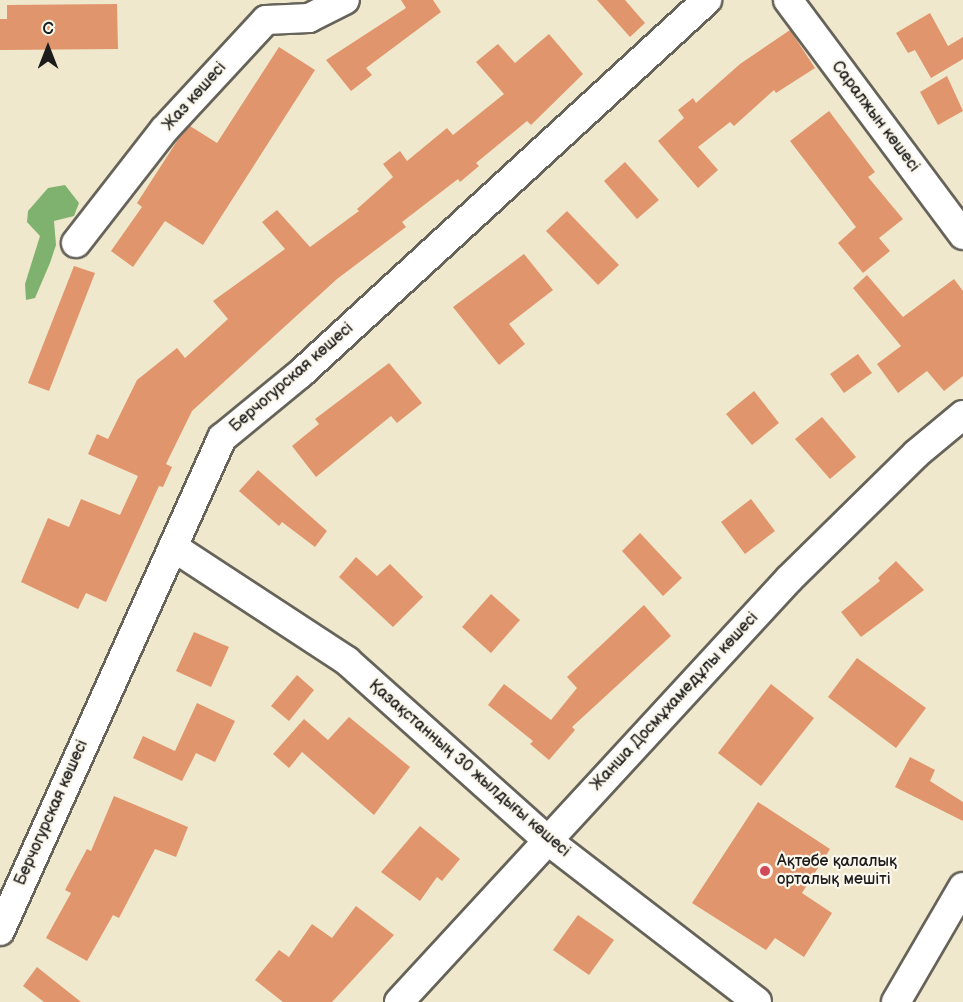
<!DOCTYPE html>
<html>
<head>
<meta charset="utf-8">
<style>
	body { margin:0 }
	#map { position:relative; width:963px; height:1002px; overflow:hidden; background:#efe8cc; font-family:"Balsamiq Sans",sans-serif }
	div>[style] { position:absolute }
	.forest>* { inset:0; background:#7eb26e }
	.building>* { inset:0; background:#e1956c }
	.roads { filter:drop-shadow(2px 0 #66635a) drop-shadow(-2px 0 #66635a) drop-shadow(0 2px #66635a) drop-shadow(0 -2px #66635a) }
	.minor>* { height:28px; margin:-14px; padding:0 14px; transform-origin:14px; border-radius:14px; background:#fff }
	.dots>* { width:16px; height:16px; translate:-50% -50%; box-sizing:border-box; border:3px solid #fbf7ec; border-radius:50% }
	span { translate:-50% -50%; white-space:nowrap; text-align:center; line-height:1.15; -webkit-text-stroke:4.5px #fbf7ec; paint-order:stroke }
	.street-label { font-size:16px; color:#1c1c1c }
	.poi-label { font-size:16px; color:#1c1c1c }
	.left { translate:0 -50%; text-align:left }
	.north { position:absolute; left:18px; top:18px; width:60px; height:60px; -webkit-text-stroke:4px #fbf7ec; paint-order:stroke; rotate:0deg; font-size:16px; font-weight:700; line-height:24px; text-align:center; color:#1c1c1c }
	.north::after { content:''; display:block; margin:auto; width:21px; height:27px; background:#1c1c1c; clip-path:polygon(50% 0,100% 100%,50% 72%,0 100%) }
</style>
</head>
<body>
<div id="map">
	<div class="forest">
		<i style="clip-path:polygon(65px 185px,79px 203px,74px 216px,54px 221px,56px 245px,50px 263px,35px 298px,26px 300px,25px 284px,40px 236px,27px 222px,28px 211px,48px 188px)"></i>
	</div>
	<div class="building">
		<i style="clip-path:polygon(401px 0,433px 0,441px 12px,366px 68px,372px 75px,351px 91px,326px 60px,406px 8px)"></i>
		<i style="clip-path:polygon(597px 0,625px 0,645px 23px,630px 37px)"></i>
		<i style="clip-path:polygon(117px 4px,118px 49px,0 50px,0 19px,7px 19px,7px 5px)"></i>
		<i style="clip-path:polygon(930px 13px,948px 46px,963px 37px,963px 59px,931px 78px,915px 50px,908px 53px,896px 33px)"></i>
		<i style="clip-path:polygon(790px 30px,815px 68px,776px 93px,774px 90px,734px 126px,730px 122px,698px 147px,718px 170px,698px 188px,658px 141px,684px 118px,678px 110px,693px 98px,696px 103px,740px 64px)"></i>
		<i style="clip-path:polygon(549px 34px,583px 74px,531px 125px,527px 121px,476px 163px,479px 166px,460px 182px,458px 179px,402px 222px,406px 227px,337px 279px,192px 411px,166px 464px,172px 467px,163px 487px,159px 486px,106px 602px,86px 593px,78px 609px,21px 582px,48px 518px,69px 527px,81px 499px,120px 515px,138px 476px,88px 454px,97px 434px,108px 439px,137px 380px,177px 348px,185px 358px,228px 319px,213px 301px,285px 249px,262px 222px,277px 210px,310px 247px,359px 211px,357px 209px,393px 177px,383px 164px,400px 151px,407px 161px,447px 128px,453px 135px,504px 94px,476px 62px,498px 44px,515px 63px)"></i>
		<i style="clip-path:polygon(279px 47px,315px 70px,203px 245px,165px 221px,133px 267px,111px 251px,142px 207px,137px 203px,179px 138px,190px 126px,217px 143px)"></i>
		<i style="clip-path:polygon(947px 76px,963px 111px,938px 125px,920px 92px)"></i>
		<i style="clip-path:polygon(829px 111px,875px 172px,868px 177px,903px 219px,879px 238px,890px 251px,863px 273px,838px 243px,856px 227px,790px 141px)"></i>
		<i style="clip-path:polygon(625px 162px,659px 200px,637px 219px,604px 181px)"></i>
		<i style="clip-path:polygon(567px 211px,619px 265px,598px 285px,546px 231px)"></i>
		<i style="clip-path:polygon(524px 254px,553px 290px,509px 324px,525px 344px,499px 365px,453px 307px)"></i>
		<i style="clip-path:polygon(74px 266px,95px 273px,49px 391px,28px 383px)"></i>
		<i style="clip-path:polygon(867px 275px,903px 317px,954px 279px,963px 291px,963px 376px,944px 391px,927px 371px,898px 393px,877px 364px,901px 346px,853px 288px)"></i>
		<i style="clip-path:polygon(858px 354px,872px 373px,844px 393px,830px 374px)"></i>
		<i style="clip-path:polygon(389px 363px,422px 403px,397px 423px,391px 416px,316px 477px,292px 446px,319px 424px,315px 419px)"></i>
		<i style="clip-path:polygon(754px 391px,779px 423px,752px 445px,726px 414px)"></i>
		<i style="clip-path:polygon(822px 417px,856px 457px,830px 479px,795px 439px)"></i>
		<i style="clip-path:polygon(258px 470px,327px 531px,315px 547px,282px 522px,279px 526px,239px 491px)"></i>
		<i style="clip-path:polygon(751px 499px,775px 531px,745px 554px,721px 522px)"></i>
		<i style="clip-path:polygon(640px 533px,682px 578px,663px 596px,622px 551px)"></i>
		<i style="clip-path:polygon(356px 557px,377px 576px,390px 564px,423px 597px,393px 627px,339px 577px)"></i>
		<i style="clip-path:polygon(896px 561px,924px 590px,861px 637px,841px 612px,880px 581px,878px 578px)"></i>
		<i style="clip-path:polygon(491px 594px,520px 620px,491px 653px,462px 627px)"></i>
		<i style="clip-path:polygon(644px 605px,671px 636px,572px 727px,575px 730px,549px 760px,530px 744px,533px 741px,488px 705px,504px 684px,551px 720px,577px 688px,567px 677px)"></i>
		<i style="clip-path:polygon(194px 632px,229px 647px,211px 687px,176px 671px)"></i>
		<i style="clip-path:polygon(857px 658px,926px 708px,896px 748px,828px 697px)"></i>
		<i style="clip-path:polygon(297px 675px,314px 690px,289px 721px,271px 706px)"></i>
		<i style="clip-path:polygon(771px 684px,814px 718px,761px 786px,718px 753px)"></i>
		<i style="clip-path:polygon(197px 703px,235px 721px,215px 762px,196px 753px,182px 781px,133px 758px,143px 736px,175px 751px)"></i>
		<i style="clip-path:polygon(349px 717px,410px 767px,374px 815px,302px 752px,289px 768px,273px 754px,304px 719px,328px 740px)"></i>
		<i style="clip-path:polygon(910px 757px,935px 770px,930px 781px,963px 802px,963px 821px,895px 787px)"></i>
		<i style="clip-path:polygon(114px 796px,188px 827px,176px 857px,155px 849px,119px 918px,113px 915px,87px 961px,46px 938px,71px 893px,65px 890px,87px 849px,91px 851px)"></i>
		<i style="clip-path:polygon(758px 802px,830px 849px,802px 893px,832px 913px,804px 957px,775px 938px,766px 950px,692px 903px)"></i>
		<i style="clip-path:polygon(420px 826px,460px 859px,442px 881px,437px 877px,420px 901px,381px 872px)"></i>
		<i style="clip-path:polygon(356px 906px,394px 935px,332px 1002px,283px 1002px,255px 980px,279px 950px,289px 957px,312px 924px,332px 938px)"></i>
		<i style="clip-path:polygon(578px 915px,614px 940px,589px 975px,553px 950px)"></i>
		<i style="clip-path:polygon(37px 967px,81px 1002px,44px 1002px,23px 986px)"></i>
	</div>
	<div class="roads">
		<div class="minor">
			<i style="left:788px;top:0;width:293px;rotate:53.3deg"></i>
			<i style="left:76px;top:243px;width:143px;rotate:-52.1deg"></i>
			<i style="left:164px;top:130px;width:150px;rotate:-47.2deg"></i>
			<i style="left:266px;top:20px;width:43px;rotate:-2.7deg"></i>
			<i style="left:309px;top:18px;width:40px;rotate:-26.6deg"></i>
			<i style="left:173px;top:547px;width:208px;rotate:33.2deg"></i>
			<i style="left:347px;top:661px;width:268px;rotate:41.8deg"></i>
			<i style="left:547px;top:840px;width:265px;rotate:37.6deg"></i>
			<i style="left:0;top:931px;width:541px;rotate:-65.76deg"></i>
			<i style="left:222px;top:438px;width:101px;rotate:-39.4deg"></i>
			<i style="left:300px;top:374px;width:553px;rotate:-42.58deg"></i>
			<i style="left:399px;top:1002px;width:575px;rotate:-47.32deg"></i>
			<i style="left:789px;top:579px;width:178px;rotate:-44.5deg"></i>
			<i style="left:916px;top:454px;width:61px;rotate:-39.7deg"></i>
			<i style="left:896px;top:1002px;width:133px;rotate:-59.8deg"></i>
		</div>
	</div>
	<div class="dots">
		<i style="left:765px;top:871px;background:#d1495b"></i>
	</div>
	<div class="street-label">
		<span style="left:195px;top:97px;rotate:-48deg">Жаз көшесі</span>
		<span style="left:875px;top:117px;rotate:53deg">Саралжын көшесі</span>
		<span style="left:292px;top:378px;rotate:-41deg">Берчогурская көшесі</span>
		<span style="left:675px;top:702px;rotate:-47deg">Жанша Досмұхамедұлы көшесі</span>
		<span style="left:469px;top:769px;rotate:41deg">Қазақстанның 30 жылдығы көшесі</span>
		<span style="left:52px;top:813px;rotate:-66deg">Берчогурская көшесі</span>
	</div>
	<div class="poi-label">
		<span class="left" style="left:777px;top:871px">Ақтөбе қалалық<br>орталық мешіті</span>
	</div>
	<div class="north">С</div>
</div>
</body>
</html>
